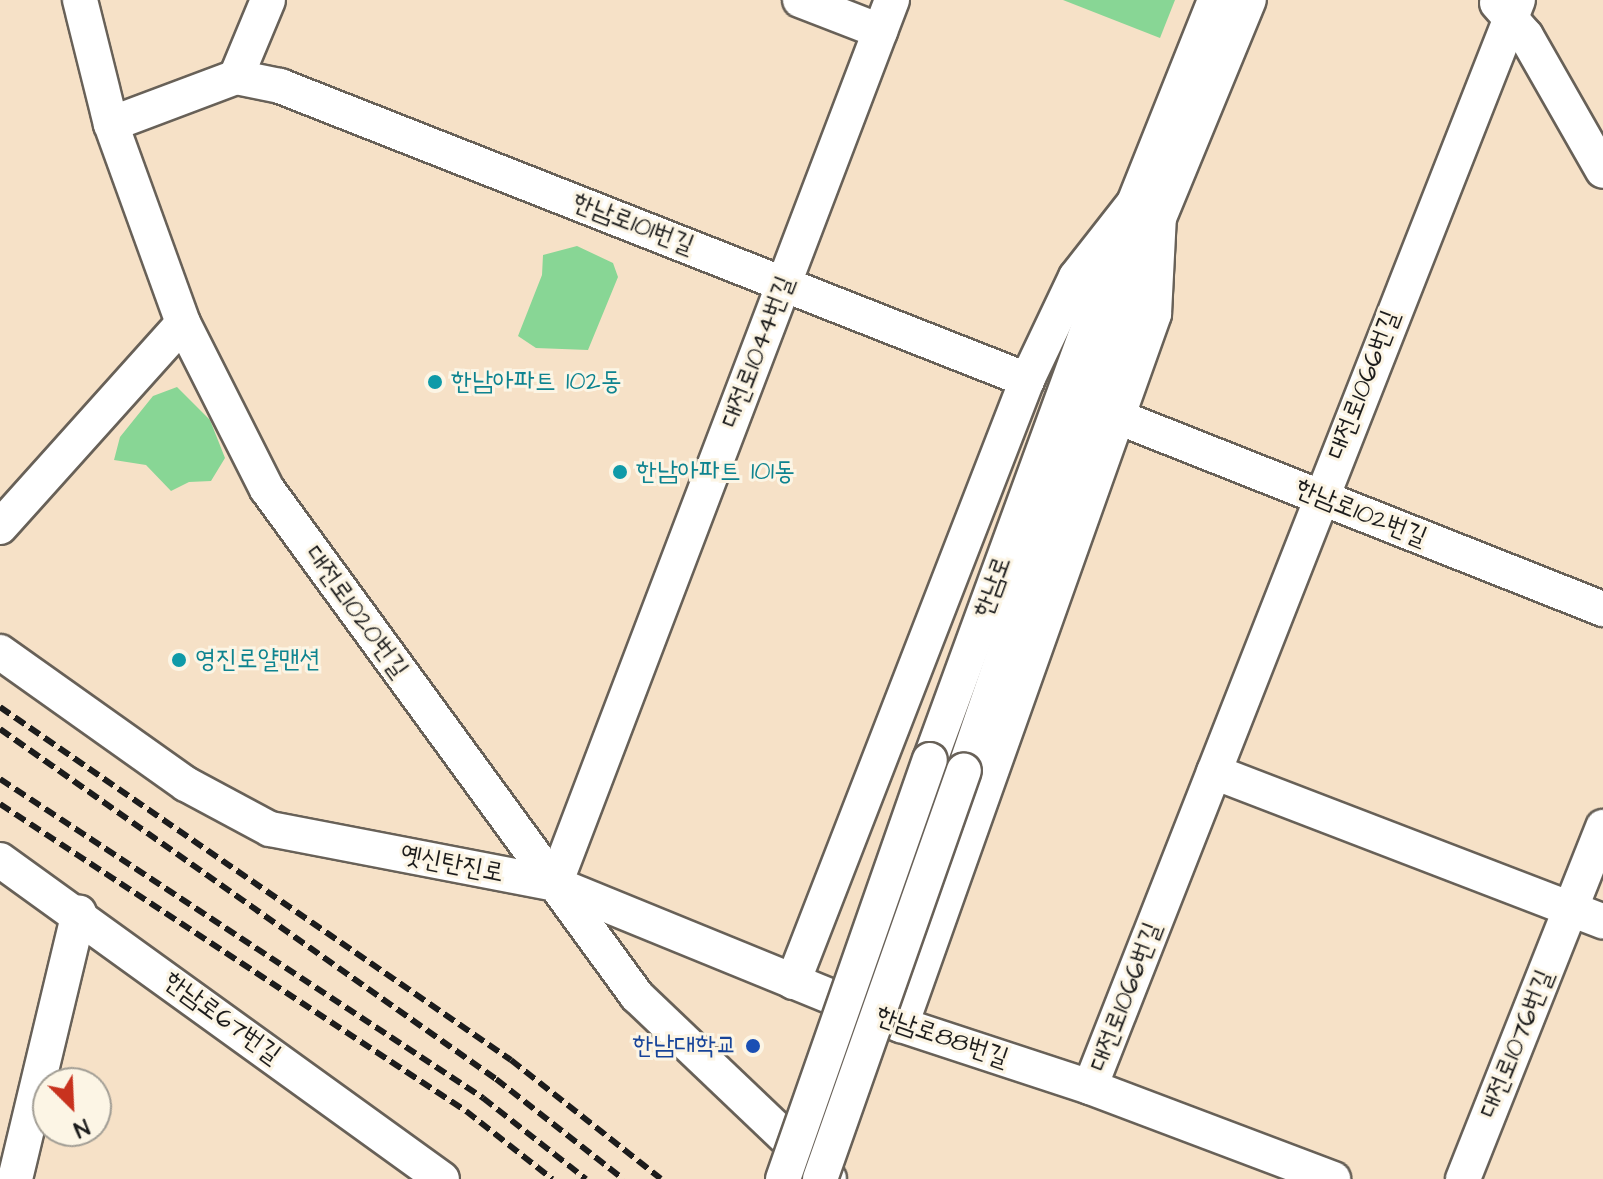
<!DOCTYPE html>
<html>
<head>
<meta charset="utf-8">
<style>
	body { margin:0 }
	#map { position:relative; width:1603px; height:1179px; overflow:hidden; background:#f6e1c7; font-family:"Architects Daughter","Poor Story",sans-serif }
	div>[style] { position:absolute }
	.green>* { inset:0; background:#88d695 }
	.roads { filter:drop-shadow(2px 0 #686158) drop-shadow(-2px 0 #686158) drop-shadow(0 2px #686158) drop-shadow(0 -2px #686158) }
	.minor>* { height:34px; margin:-17px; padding:0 17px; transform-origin:17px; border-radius:17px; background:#fff }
	.rail>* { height:6px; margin-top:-3px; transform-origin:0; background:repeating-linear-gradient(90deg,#1c1c1c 0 12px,transparent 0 18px) }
	.bridges { filter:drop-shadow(2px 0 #686158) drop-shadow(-2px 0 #686158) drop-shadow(0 2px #686158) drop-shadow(0 -2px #686158) }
	.minor-bridge>* { height:34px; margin:-17px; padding:0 17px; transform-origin:17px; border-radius:17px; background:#fff }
	.dots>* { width:22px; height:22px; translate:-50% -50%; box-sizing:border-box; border:4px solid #fcf5e5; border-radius:50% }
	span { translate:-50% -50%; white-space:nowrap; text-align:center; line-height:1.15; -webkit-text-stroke:6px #fcf5e5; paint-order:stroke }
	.street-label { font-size:26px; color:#1c1c1c }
	.culture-label { font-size:26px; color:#0d838f }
	.left { translate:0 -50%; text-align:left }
	.transit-label { font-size:26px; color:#164399 }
	.right { translate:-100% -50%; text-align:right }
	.north { position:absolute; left:32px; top:1067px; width:80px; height:80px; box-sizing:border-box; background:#fcf5e5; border:2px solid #a29e95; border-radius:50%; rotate:156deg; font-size:22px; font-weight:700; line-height:32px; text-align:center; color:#1c1c1c }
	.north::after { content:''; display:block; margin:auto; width:28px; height:36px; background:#c8321e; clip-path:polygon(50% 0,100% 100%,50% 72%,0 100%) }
</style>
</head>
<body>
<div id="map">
	<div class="green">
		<i style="clip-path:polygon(1063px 0,1175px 0,1160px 38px)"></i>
		<i style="clip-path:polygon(577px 246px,613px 263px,618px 277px,588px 350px,536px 348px,518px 336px,542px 275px,543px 255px)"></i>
		<i style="clip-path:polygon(177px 387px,210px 420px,225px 458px,211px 481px,189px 482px,171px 491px,146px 465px,114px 460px,120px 437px,153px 396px)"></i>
	</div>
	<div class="roads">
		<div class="minor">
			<i style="left:80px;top:0;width:128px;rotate:76deg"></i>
			<i style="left:111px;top:124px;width:212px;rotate:70.1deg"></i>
			<i style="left:183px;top:323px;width:186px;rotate:63.2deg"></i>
			<i style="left:267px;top:489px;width:628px;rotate:53.88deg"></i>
			<i style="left:637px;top:996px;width:265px;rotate:43.6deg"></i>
			<i style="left:800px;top:0;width:86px;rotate:21.2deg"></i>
			<i style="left:1497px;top:3px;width:44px;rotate:48.7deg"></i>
			<i style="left:1526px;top:36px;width:155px;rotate:60.3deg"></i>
			<i style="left:236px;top:77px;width:45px;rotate:11.6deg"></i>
			<i style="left:280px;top:86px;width:803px;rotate:21.48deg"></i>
			<i style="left:111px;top:124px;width:134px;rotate:-20.6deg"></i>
			<i style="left:236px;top:77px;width:83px;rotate:-67.4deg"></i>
			<i style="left:1118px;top:417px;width:522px;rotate:21.6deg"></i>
			<i style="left:0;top:527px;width:274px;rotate:-48.1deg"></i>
			<i style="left:0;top:652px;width:228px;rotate:35.4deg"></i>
			<i style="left:186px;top:784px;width:95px;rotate:28.2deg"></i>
			<i style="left:270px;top:829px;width:290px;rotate:10.9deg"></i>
			<i style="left:555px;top:884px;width:374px;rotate:22.2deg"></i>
			<i style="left:901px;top:1025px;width:199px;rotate:18.2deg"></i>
			<i style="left:1090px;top:1087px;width:260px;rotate:20.7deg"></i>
			<i style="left:930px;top:760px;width:593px;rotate:-69.88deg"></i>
			<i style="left:1134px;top:203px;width:219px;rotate:-68.2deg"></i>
			<i style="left:964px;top:771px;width:505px;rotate:-71.06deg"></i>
			<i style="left:1128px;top:293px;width:317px;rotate:-67.6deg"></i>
			<i style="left:1214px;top:772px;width:417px;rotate:21deg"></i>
			<i style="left:0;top:860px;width:545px;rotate:35.82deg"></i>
			<i style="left:555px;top:884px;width:946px;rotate:-69.13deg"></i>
			<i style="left:793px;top:982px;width:646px;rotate:-68.76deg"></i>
			<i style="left:1027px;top:380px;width:114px;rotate:-64.6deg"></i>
			<i style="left:1076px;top:277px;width:94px;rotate:-51.9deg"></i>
			<i style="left:901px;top:1025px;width:755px;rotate:-70.41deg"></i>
			<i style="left:1154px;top:314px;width:99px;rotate:-87.1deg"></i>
			<i style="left:1090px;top:1087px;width:1168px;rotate:-68.51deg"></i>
			<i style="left:15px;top:1179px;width:274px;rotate:-76.5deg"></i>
			<i style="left:1463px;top:1179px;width:379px;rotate:-68.3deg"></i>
		</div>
	</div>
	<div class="rail">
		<i style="left:0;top:707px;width:621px;rotate:34.64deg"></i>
		<i style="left:511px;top:1060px;width:191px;rotate:38.4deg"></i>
		<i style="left:0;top:729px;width:607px;rotate:35.21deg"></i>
		<i style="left:496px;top:1079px;width:162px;rotate:38.2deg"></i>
		<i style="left:0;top:779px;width:579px;rotate:33.44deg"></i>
		<i style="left:483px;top:1098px;width:131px;rotate:38.2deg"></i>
		<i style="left:0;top:804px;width:558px;rotate:33.38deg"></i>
		<i style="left:466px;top:1111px;width:110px;rotate:38.3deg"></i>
	</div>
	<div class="bridges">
		<div class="minor-bridge">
			<i style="left:783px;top:1179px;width:444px;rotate:-70.7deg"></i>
			<i style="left:820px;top:1179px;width:433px;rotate:-70.6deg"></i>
		</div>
	</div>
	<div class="dots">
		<i style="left:435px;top:382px;background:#0f9aa8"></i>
		<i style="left:620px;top:472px;background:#0f9aa8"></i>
		<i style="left:179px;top:660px;background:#0f9aa8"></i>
		<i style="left:753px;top:1046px;background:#1a4fb4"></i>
	</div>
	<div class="street-label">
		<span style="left:633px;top:224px;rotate:21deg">한남로101번길</span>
		<span style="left:758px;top:352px;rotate:-69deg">대전로1044번길</span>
		<span style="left:1364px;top:385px;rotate:-69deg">대전로1066번길</span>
		<span style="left:1361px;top:513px;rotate:22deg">한남로102번길</span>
		<span style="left:993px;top:587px;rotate:-70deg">한남로</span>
		<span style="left:356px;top:612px;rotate:54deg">대전로1020번길</span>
		<span style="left:452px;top:864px;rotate:11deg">옛신탄진로</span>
		<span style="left:1126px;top:997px;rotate:-69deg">대전로1066번길</span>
		<span style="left:222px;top:1018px;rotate:36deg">한남로67번길</span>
		<span style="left:942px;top:1037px;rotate:19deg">한남로88번길</span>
		<span style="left:1517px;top:1044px;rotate:-68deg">대전로1076번길</span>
	</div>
	<div class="culture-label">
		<span class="left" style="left:451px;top:382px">한남아파트 102동</span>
		<span class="left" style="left:636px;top:472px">한남아파트 101동</span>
		<span class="left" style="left:195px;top:660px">영진로얄맨션</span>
	</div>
	<div class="transit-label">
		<span class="right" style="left:737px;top:1046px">한남대학교</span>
	</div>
	<div class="north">N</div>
</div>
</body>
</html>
